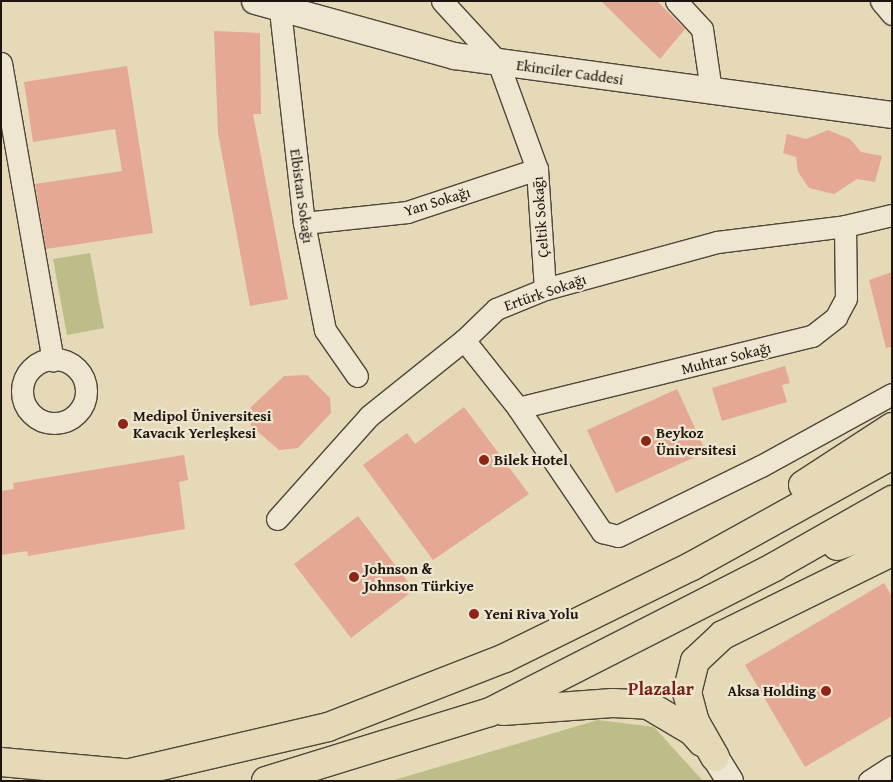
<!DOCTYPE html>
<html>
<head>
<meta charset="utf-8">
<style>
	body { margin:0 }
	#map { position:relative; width:893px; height:782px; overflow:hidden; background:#e5d9b7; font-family:"Gentium Book Plus",serif }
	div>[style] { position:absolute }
	.green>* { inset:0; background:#bcbd89 }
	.building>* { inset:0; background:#e4a894 }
	.roads { filter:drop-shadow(1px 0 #504639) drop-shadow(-1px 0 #504639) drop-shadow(0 1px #504639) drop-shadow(0 -1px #504639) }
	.minor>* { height:21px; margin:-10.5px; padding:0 10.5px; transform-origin:10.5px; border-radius:10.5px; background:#eee6d0 }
	.minor>.ring { margin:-10.5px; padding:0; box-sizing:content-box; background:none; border:21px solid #eee6d0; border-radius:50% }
	.tertiary>* { height:26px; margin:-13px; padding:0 13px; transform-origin:13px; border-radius:13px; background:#eee6d0 }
	.trunk>* { height:28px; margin:-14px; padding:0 14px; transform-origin:14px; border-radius:14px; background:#e5d9b7 }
	.motorway>* { height:28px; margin:-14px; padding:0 14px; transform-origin:14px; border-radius:14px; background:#e5d9b7 }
	.dots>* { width:14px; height:14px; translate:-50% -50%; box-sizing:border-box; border:2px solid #eee6d0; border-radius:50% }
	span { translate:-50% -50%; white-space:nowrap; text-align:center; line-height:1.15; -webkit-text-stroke:4.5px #eee6d0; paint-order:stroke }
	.street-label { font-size:15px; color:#1f150f }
	.poi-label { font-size:15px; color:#1f150f; font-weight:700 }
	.left { translate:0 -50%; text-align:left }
	.right { translate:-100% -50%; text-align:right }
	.quarter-label { font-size:18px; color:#7a1f14; font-weight:700 }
	.frame { position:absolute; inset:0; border:2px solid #1f150f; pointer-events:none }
</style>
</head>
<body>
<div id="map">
	<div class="green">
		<i style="clip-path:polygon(90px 253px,104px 328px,67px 335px,53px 259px)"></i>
		<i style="clip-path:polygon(598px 720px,654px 727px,703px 781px,391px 781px)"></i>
	</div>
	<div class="building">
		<i style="clip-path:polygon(601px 1px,657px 1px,685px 29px,660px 59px)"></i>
		<i style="clip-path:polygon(214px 31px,260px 33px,261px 114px,253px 114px,288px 299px,250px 306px,218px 133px)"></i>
		<i style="clip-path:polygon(127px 66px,153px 233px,46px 249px,35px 184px,122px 171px,115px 129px,33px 142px,24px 82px)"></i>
		<i style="clip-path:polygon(828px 130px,850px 139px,861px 152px,882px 156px,875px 182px,857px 179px,834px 194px,809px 188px,798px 172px,796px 157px,783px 153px,787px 134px,806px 139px)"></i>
		<i style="clip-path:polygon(892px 272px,892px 347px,886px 348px,869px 280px)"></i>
		<i style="clip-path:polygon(785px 366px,790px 383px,782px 385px,787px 402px,722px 421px,712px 388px)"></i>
		<i style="clip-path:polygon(307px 375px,330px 398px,331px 413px,298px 448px,279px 450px,251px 426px,250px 408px,284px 376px)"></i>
		<i style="clip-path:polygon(677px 389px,706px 452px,616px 493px,587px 430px)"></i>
		<i style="clip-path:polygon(464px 407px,529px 494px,433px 560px,363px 465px,407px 433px,415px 444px)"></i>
		<i style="clip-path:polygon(184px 455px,188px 480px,179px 482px,185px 529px,28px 556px,27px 551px,1px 555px,1px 491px,14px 489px,13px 483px)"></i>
		<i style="clip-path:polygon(358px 516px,414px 590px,351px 638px,294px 564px)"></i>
		<i style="clip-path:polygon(884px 583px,892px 597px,892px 716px,805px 767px,745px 665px)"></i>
	</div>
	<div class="roads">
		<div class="minor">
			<i style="left:279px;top:1px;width:223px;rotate:83.6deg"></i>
			<i style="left:304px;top:223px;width:109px;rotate:78.9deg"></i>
			<i style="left:325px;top:330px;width:56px;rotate:55.2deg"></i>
			<i style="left:442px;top:1px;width:83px;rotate:47.4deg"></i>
			<i style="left:498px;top:62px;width:114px;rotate:70deg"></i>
			<i style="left:537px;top:169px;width:120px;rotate:86.2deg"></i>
			<i style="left:676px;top:1px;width:38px;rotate:47deg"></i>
			<i style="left:702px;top:29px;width:63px;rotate:81.7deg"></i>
			<i style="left:881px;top:1px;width:17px;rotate:50deg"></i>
			<i style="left:1px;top:63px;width:302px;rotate:80.1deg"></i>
			<i style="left:304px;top:223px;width:104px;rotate:-6.1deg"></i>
			<i style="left:407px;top:212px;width:137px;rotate:-18.3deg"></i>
			<i style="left:464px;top:340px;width:87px;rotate:51.5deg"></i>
			<i style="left:518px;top:408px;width:150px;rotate:55.9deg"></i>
			<i style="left:602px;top:532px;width:16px;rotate:14deg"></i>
			<i style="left:618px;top:536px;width:159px;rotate:-26.1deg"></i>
			<i style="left:761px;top:466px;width:149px;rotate:-28.8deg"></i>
			<i class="ring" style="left:22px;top:359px;width:43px;height:43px"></i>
			<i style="left:518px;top:408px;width:303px;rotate:-13.8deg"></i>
			<i style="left:812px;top:336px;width:31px;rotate:-38deg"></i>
			<i style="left:836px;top:317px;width:21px;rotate:-62deg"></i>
			<i style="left:846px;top:298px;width:72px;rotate:-90.8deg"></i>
			<i style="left:277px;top:519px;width:138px;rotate:-48.2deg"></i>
			<i style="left:369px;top:416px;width:122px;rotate:-38.7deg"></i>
			<i style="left:464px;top:340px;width:45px;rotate:-44.1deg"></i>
			<i style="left:496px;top:309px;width:53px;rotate:-22.2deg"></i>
			<i style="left:545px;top:289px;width:178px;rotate:-15.3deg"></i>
			<i style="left:717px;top:242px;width:129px;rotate:-7.1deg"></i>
			<i style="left:845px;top:226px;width:48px;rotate:-13.2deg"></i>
			<i style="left:869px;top:781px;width:27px;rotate:-33deg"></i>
		</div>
		<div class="tertiary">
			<i style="left:255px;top:1px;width:207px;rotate:15.4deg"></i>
			<i style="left:455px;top:56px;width:441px;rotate:7.7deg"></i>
			<i style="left:715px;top:757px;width:28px;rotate:58deg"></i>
		</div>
		<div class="trunk">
			<i style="left:803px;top:485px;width:106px;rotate:-33.1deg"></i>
			<i style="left:837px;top:546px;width:58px;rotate:-19.1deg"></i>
			<i style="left:503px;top:711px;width:110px;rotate:-4.2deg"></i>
			<i style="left:613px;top:703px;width:35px;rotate:3deg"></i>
			<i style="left:648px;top:705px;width:51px;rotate:30.6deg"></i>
			<i style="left:692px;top:731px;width:15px;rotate:48deg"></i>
			<i style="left:715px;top:757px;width:40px;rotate:-119.7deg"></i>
			<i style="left:695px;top:722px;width:30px;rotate:-105deg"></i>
			<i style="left:687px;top:693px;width:33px;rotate:-76deg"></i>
			<i style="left:695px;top:661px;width:38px;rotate:-43deg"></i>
			<i style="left:723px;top:635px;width:188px;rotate:-26.2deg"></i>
			<i style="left:109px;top:778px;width:225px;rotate:-13.1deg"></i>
			<i style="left:328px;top:727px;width:190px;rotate:-21.3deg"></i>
			<i style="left:505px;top:658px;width:208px;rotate:-26.2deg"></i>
			<i style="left:692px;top:566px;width:229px;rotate:-29deg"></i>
			<i style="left:266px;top:781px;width:234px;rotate:-17.1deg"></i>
			<i style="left:490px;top:712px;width:319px;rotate:-27deg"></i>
			<i style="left:774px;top:567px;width:136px;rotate:-29.6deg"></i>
		</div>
		<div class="motorway">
			<i style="left:1px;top:762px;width:133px;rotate:5.2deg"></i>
		</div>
	</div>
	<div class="dots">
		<i style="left:123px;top:424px;background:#8f2418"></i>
		<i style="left:646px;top:441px;background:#8f2418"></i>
		<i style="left:484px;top:460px;background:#8f2418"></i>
		<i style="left:354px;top:577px;background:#8f2418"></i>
		<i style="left:474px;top:614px;background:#8f2418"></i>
		<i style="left:826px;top:691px;background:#8f2418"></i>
	</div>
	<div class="street-label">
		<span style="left:570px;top:72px;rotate:8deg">Ekinciler Caddesi</span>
		<span style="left:302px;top:196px;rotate:82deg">Elbistan Sokağı</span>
		<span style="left:437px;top:201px;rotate:-17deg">Yan Sokağı</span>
		<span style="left:540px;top:217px;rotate:-94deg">Çeltik Sokaḡı</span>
		<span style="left:545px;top:292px;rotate:-19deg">Ertürk Sokağı</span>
		<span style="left:726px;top:358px;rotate:-14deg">Muhtar Sokağı</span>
	</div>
	<div class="poi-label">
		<span class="left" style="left:133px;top:424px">Medipol Üniversitesi<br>Kavacık Yerleşkesi</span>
		<span class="left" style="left:656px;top:441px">Beykoz<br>Üniversitesi</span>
		<span class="left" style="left:494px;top:460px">Bilek Hotel</span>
		<span class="left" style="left:364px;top:577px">Johnson &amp;<br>Johnson Türkiye</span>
		<span class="left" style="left:484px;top:614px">Yeni Riva Yolu</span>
		<span class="right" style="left:816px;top:691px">Aksa Holding</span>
	</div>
	<div class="quarter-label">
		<span style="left:661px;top:689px">Plazalar</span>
	</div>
	<div class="frame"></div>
</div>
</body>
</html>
